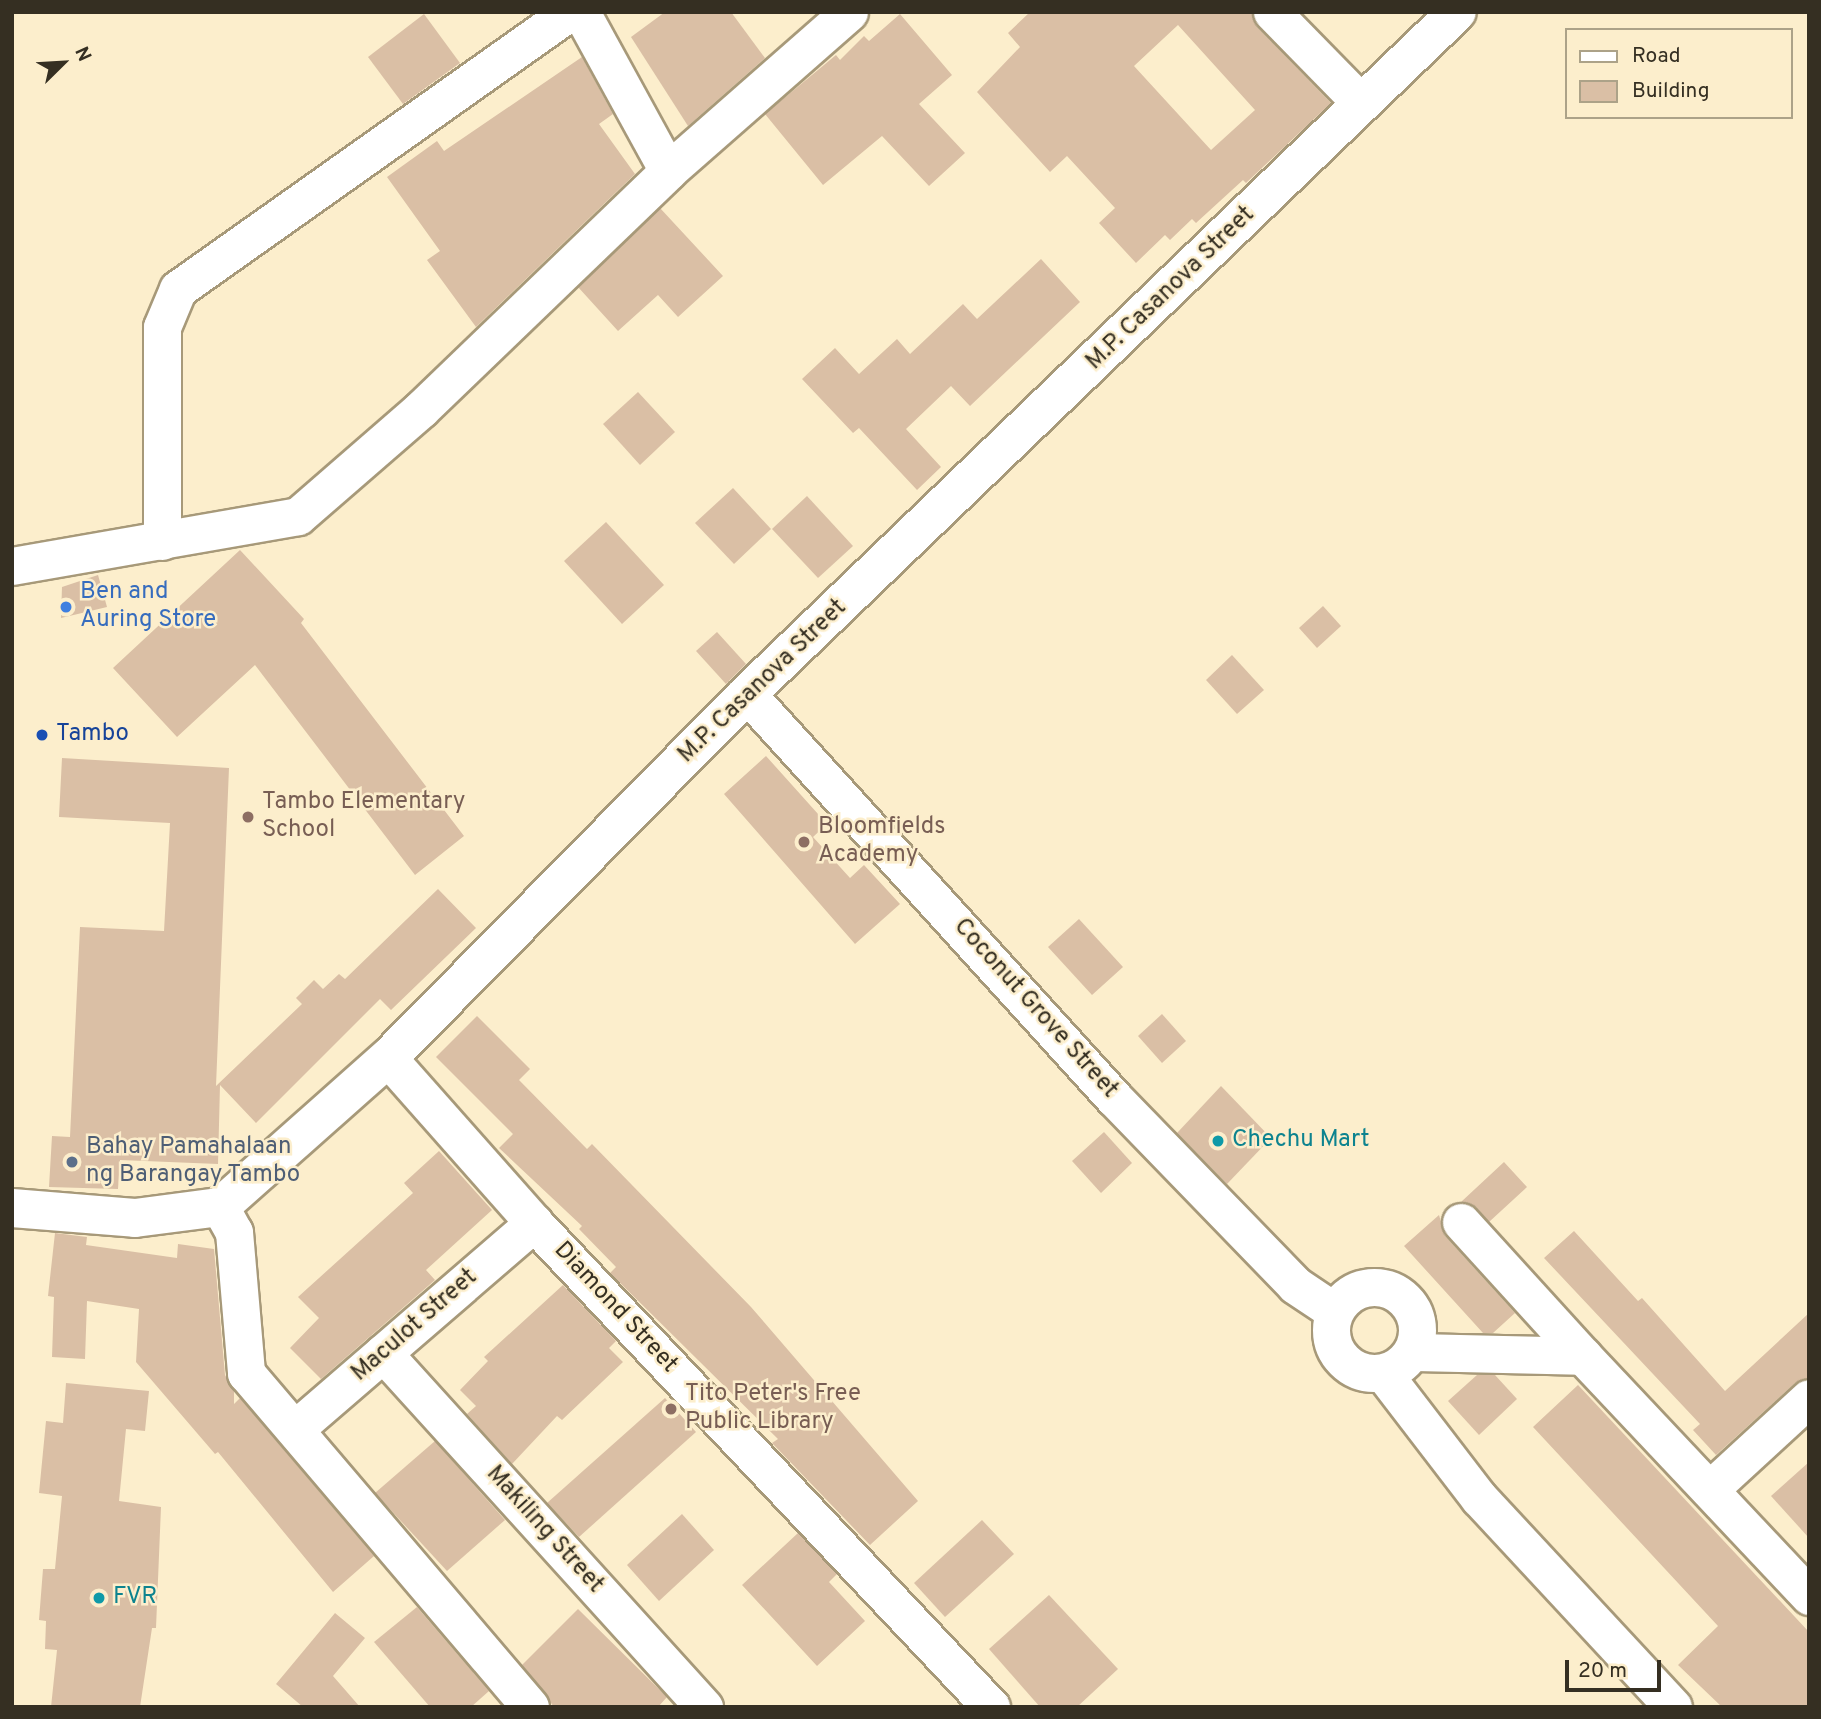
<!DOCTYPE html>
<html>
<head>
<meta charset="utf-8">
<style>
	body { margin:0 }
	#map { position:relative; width:1821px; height:1719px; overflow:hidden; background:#fceecc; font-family:Overpass,sans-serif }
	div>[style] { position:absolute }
	.building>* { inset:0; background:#dabfa5 }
	.roads { filter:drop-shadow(2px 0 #a79979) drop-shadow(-2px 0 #a79979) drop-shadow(0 2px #a79979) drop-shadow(0 -2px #a79979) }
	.minor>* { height:37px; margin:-18.5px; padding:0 18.5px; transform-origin:18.5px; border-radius:18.5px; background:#fff }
	.minor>.ring { margin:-18.5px; padding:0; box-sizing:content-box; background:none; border:37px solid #fff; border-radius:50% }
	.tertiary>* { height:38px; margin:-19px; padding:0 19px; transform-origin:19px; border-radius:19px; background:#fff }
	.dots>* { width:19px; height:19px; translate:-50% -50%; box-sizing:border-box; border:4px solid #fceecc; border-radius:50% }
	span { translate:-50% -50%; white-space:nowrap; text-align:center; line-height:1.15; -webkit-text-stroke:5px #fceecc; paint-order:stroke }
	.street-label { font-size:24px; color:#352f22 }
	.shop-label { font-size:24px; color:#366cbe }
	.left { translate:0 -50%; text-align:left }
	.transit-label { font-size:24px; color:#164399 }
	.education-label { font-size:24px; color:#785e54 }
	.culture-label { font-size:24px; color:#0d838f }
	.service-label { font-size:24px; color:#4e5e75 }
	.frame { position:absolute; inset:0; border:14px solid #352f22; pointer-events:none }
	.legend { position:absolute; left:1565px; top:28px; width:228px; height:91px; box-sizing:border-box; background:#fceecc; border:2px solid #aca288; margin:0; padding:9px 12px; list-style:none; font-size:21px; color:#352f22 }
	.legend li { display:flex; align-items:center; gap:14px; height:35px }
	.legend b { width:35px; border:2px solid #aca288 }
	.north { position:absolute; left:28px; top:28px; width:70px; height:70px; -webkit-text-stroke:5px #fceecc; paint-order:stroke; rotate:66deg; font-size:19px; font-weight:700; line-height:28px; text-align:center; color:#352f22 }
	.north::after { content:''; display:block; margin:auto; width:24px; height:32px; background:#352f22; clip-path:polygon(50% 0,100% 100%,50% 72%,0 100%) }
	.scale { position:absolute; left:1565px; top:1660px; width:96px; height:32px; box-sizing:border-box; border:4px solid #352f22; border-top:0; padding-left:9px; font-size:21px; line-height:24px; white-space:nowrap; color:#352f22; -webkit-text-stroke:5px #fceecc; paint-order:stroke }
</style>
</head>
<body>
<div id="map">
	<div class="building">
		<i style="clip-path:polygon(665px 12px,731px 12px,765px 58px,688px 126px,631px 37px)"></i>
		<i style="clip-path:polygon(evenodd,1030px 12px,1252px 12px,1257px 27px,1331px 103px,1246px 183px,1243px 180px,1196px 223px,1192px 219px,1170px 240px,1165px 235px,1136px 263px,1099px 223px,1115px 208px,1067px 156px,1050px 172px,977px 92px,1020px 47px,1008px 33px,1030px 12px,1178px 25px,1255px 110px,1211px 150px,1134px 66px,1178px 25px)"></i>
		<i style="clip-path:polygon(424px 14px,460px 63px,403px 104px,368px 57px)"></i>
		<i style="clip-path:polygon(900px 14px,952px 75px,919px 104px,965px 153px,929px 186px,882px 136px,823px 185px,765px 114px,836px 55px,840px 60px,864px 36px,869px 41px)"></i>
		<i style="clip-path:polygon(582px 57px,613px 114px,599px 124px,635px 174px,476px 327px,427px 260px,440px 251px,387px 177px,437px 141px,444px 151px)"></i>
		<i style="clip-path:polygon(660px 208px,723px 276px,678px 317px,658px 295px,618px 331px,578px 287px)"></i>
		<i style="clip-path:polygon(1041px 259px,1080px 302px,970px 406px,951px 386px,906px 429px,941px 467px,917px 490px,859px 428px,853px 433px,802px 379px,835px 348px,859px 374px,897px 339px,910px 354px,963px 304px,977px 319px)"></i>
		<i style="clip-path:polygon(638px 392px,675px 432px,640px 465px,603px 424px)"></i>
		<i style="clip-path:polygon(733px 488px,771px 529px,734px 564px,695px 523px)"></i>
		<i style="clip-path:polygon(807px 496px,853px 546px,818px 578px,772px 529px)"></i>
		<i style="clip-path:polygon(606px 522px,664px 585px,622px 624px,564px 561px)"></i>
		<i style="clip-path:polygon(240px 550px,304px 619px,301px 623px,464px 836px,415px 875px,255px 665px,177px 737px,113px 668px)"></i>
		<i style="clip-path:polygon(98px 575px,107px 607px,61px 618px,62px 587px)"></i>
		<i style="clip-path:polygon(1323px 606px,1341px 626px,1317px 648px,1299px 628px)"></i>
		<i style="clip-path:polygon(717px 632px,746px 664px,726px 684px,696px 651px)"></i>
		<i style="clip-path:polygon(1232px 655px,1264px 690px,1237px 714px,1206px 680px)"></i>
		<i style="clip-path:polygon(766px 756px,827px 824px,813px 837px,850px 878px,864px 865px,900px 904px,855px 944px,724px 794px)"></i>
		<i style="clip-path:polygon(62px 758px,229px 768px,216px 1086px,302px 1004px,296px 998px,314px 980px,323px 989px,339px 974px,345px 979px,438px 889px,476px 928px,391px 1010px,380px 999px,256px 1123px,220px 1085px,218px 1164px,120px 1160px,118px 1189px,49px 1187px,52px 1136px,70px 1137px,80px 927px,164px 931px,170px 823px,59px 817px)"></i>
		<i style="clip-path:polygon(1079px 919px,1123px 967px,1092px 995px,1048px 947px)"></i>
		<i style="clip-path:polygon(1162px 1014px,1186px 1041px,1162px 1063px,1138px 1036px)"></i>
		<i style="clip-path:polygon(477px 1016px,530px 1069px,519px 1080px,587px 1149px,592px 1144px,751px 1307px,918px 1501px,870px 1545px,772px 1443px,778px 1439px,610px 1273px,616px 1267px,579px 1229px,582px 1226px,499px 1148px,513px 1134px,436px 1057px)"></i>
		<i style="clip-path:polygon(1221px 1086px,1271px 1138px,1227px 1184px,1177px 1133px)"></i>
		<i style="clip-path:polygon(1104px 1132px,1132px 1163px,1101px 1193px,1072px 1161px)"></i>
		<i style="clip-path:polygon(439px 1151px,492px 1210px,426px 1270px,435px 1280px,321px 1379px,290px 1348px,319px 1318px,298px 1297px,413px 1193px,404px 1183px)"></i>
		<i style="clip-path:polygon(1504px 1162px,1527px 1187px,1489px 1222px,1476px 1207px,1461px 1202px)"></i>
		<i style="clip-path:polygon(1439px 1215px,1445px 1236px,1515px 1313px,1493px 1333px,1483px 1333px,1404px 1246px)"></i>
		<i style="clip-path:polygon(1574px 1231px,1638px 1301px,1642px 1298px,1725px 1391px,1809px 1313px,1809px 1378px,1795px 1383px,1716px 1455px,1693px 1430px,1700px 1424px,1544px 1258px)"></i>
		<i style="clip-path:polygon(55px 1233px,87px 1237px,86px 1245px,177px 1258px,178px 1244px,214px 1249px,225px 1375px,234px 1391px,234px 1404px,240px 1398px,374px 1556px,333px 1592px,218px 1452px,215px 1454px,136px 1362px,139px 1309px,87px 1301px,85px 1359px,52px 1357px,54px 1297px,48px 1296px)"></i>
		<i style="clip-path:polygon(563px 1285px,616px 1341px,609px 1348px,623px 1362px,562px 1420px,557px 1416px,512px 1464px,467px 1414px,476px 1406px,460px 1390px,488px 1361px,484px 1357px)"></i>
		<i style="clip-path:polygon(1477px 1375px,1495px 1375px,1517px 1399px,1479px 1435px,1448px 1401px)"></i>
		<i style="clip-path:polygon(66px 1383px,149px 1391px,145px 1431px,126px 1429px,119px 1501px,161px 1507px,156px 1628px,152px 1628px,140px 1707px,51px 1707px,57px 1650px,45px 1649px,46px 1621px,39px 1620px,43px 1569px,55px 1569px,62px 1496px,39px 1493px,46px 1421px,63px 1423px)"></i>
		<i style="clip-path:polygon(1578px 1385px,1809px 1632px,1809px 1707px,1722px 1707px,1678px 1665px,1718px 1626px,1533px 1427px)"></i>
		<i style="clip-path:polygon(665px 1398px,696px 1432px,579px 1537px,547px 1503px)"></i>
		<i style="clip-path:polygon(435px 1441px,505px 1520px,447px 1571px,375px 1493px)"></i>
		<i style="clip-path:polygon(1809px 1462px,1809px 1538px,1771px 1496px)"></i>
		<i style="clip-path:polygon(682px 1514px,714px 1550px,659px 1601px,627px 1565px)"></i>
		<i style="clip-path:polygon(982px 1520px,1014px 1554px,945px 1617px,914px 1583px)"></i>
		<i style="clip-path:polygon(798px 1533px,837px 1574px,829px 1582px,865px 1621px,817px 1666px,742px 1585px)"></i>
		<i style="clip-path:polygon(1049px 1595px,1118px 1669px,1077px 1707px,1040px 1707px,989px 1649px)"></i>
		<i style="clip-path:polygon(417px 1607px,489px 1691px,471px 1707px,430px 1707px,374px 1642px)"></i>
		<i style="clip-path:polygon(578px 1609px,667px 1697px,658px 1707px,554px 1707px,551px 1703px,522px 1665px)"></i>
		<i style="clip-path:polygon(335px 1613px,365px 1638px,333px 1676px,360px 1707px,303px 1707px,276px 1684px)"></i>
	</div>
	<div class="roads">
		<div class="minor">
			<i style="left:581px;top:12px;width:181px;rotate:61.3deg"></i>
			<i style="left:1272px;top:12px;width:127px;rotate:45.6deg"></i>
			<i style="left:162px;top:541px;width:214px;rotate:-90deg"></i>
			<i style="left:162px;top:327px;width:41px;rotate:-67.2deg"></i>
			<i style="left:178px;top:289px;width:479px;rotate:-35.3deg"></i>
			<i style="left:12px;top:566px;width:290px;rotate:-9.9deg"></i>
			<i style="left:298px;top:516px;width:163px;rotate:-41deg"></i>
			<i style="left:421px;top:409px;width:343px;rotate:-43.9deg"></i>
			<i style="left:668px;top:171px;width:241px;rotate:-41.3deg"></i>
			<i style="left:747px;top:694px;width:546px;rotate:47.75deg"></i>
			<i style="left:1114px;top:1098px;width:260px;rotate:45.9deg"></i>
			<i style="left:1295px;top:1285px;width:47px;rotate:33.7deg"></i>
			<i style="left:388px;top:1058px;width:220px;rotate:48.5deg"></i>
			<i style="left:534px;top:1223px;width:666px;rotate:46.64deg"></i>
			<i style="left:220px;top:1207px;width:29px;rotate:61deg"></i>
			<i style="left:234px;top:1232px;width:142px;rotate:85.1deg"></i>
			<i style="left:246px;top:1373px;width:438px;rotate:49.6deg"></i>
			<i style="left:1461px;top:1222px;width:181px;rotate:47.7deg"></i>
			<i class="ring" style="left:1331px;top:1287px;width:49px;height:49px"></i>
			<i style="left:1412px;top:1352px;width:171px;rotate:1.3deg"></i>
			<i style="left:1583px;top:1356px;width:330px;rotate:46.7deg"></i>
			<i style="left:383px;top:1353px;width:478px;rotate:47.8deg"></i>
			<i style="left:1383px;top:1373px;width:158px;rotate:52.5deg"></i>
			<i style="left:1479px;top:1498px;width:285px;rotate:47.1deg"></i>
			<i style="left:295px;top:1429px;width:316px;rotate:-40.8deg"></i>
			<i style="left:1710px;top:1489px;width:134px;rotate:-42.6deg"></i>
		</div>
		<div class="tertiary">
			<i style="left:12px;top:1208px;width:123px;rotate:4.6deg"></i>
			<i style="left:135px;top:1218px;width:86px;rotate:-7.4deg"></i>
			<i style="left:220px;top:1207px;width:225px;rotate:-41.6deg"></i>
			<i style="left:388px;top:1058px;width:511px;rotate:-45.4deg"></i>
			<i style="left:747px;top:694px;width:984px;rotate:-43.85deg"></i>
		</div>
	</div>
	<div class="dots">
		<i style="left:66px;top:607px;background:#3f7fe0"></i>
		<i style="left:42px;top:735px;background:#1a4fb4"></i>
		<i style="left:248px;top:817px;background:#8d6e63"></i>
		<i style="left:804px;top:842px;background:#8d6e63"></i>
		<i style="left:1218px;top:1141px;background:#0f9aa8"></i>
		<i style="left:72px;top:1162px;background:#5c6f8a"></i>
		<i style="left:671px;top:1409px;background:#8d6e63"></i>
		<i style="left:99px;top:1598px;background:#0f9aa8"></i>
	</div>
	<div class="street-label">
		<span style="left:1171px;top:289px;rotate:-44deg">M.P. Casanova Street</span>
		<span style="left:763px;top:682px;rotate:-44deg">M.P. Casanova Street</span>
		<span style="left:1035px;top:1009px;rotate:48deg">Coconut Grove Street</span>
		<span style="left:615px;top:1308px;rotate:47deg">Diamond Street</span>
		<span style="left:415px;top:1326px;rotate:-41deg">Maculot Street</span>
		<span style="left:544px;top:1530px;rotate:48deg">Makiling Street</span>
	</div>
	<div class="shop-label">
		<span class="left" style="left:80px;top:607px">Ben and<br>Auring Store</span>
	</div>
	<div class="transit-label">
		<span class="left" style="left:56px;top:735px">Tambo</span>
	</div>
	<div class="education-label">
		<span class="left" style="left:262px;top:817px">Tambo Elementary<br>School</span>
		<span class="left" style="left:818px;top:842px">Bloomfields<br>Academy</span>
		<span class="left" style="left:685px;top:1409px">Tito Peter's Free<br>Public Library</span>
	</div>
	<div class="culture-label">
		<span class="left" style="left:1232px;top:1141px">Chechu Mart</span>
		<span class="left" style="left:113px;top:1598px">FVR</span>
	</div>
	<div class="service-label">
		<span class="left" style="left:86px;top:1162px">Bahay Pamahalaan<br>ng Barangay Tambo</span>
	</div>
	<div class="frame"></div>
	<ul class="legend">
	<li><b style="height:9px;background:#fff"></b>Road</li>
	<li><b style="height:19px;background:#dabfa5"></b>Building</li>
	</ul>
	<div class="north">N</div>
	<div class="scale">20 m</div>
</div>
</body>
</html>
